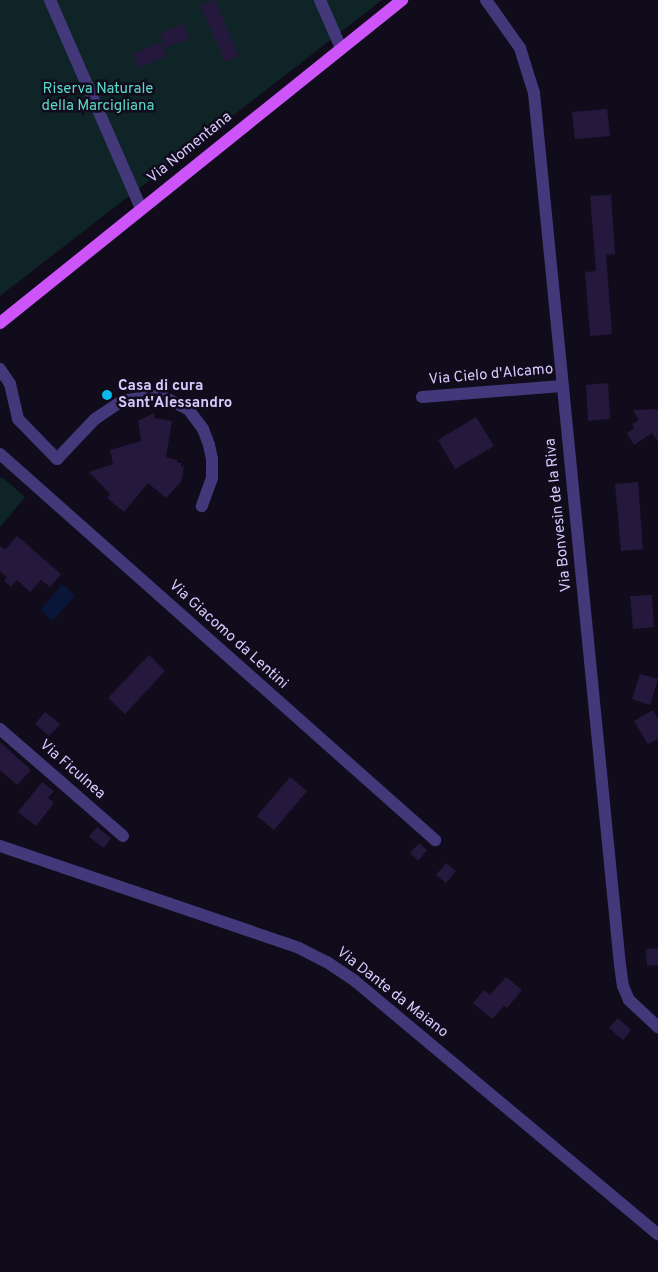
<!DOCTYPE html>
<html>
<head>
<meta charset="utf-8">
<style>
	body { margin:0 }
	#map { position:relative; width:658px; height:1272px; overflow:hidden; background:#110c1c; font-family:Overpass,sans-serif }
	div>[style] { position:absolute }
	.green>* { inset:0; background:#0f2426 }
	.water>* { inset:0; background:#0a1637 }
	.building>* { inset:0; background:#24193d }
	.minor>* { height:12px; margin:-6px; padding:0 6px; transform-origin:6px; border-radius:6px; background:#42387a }
	.major>* { height:12px; margin:-6px; padding:0 6px; transform-origin:6px; border-radius:6px; background:#cd54f9 }
	.dots>* { width:14px; height:14px; translate:-50% -50%; box-sizing:border-box; border:2px solid #110c1c; border-radius:50% }
	span { translate:-50% -50%; white-space:nowrap; text-align:center; line-height:1.15; -webkit-text-stroke:5px #110c1c; paint-order:stroke }
	.park-label { font-size:15px; color:#59d9c7 }
	.street-label { font-size:15px; color:#d5c9fd }
	.poi-label { font-size:15px; color:#d5c9fd; font-weight:700 }
	.left { translate:0 -50%; text-align:left }
</style>
</head>
<body>
<div id="map">
	<div class="green">
		<i style="clip-path:polygon(0 0,382px 0,0 296px)"></i>
		<i style="clip-path:polygon(2px 477px,25px 497px,0 527px,0 479px)"></i>
	</div>
	<div class="water">
		<i style="clip-path:polygon(62px 584px,75px 595px,53px 621px,41px 610px)"></i>
	</div>
	<div class="building">
		<i style="clip-path:polygon(215px 0,239px 56px,225px 62px,200px 5px)"></i>
		<i style="clip-path:polygon(183px 24px,189px 39px,166px 48px,160px 33px)"></i>
		<i style="clip-path:polygon(161px 42px,167px 56px,138px 68px,132px 54px)"></i>
		<i style="clip-path:polygon(607px 109px,610px 136px,575px 139px,572px 112px)"></i>
		<i style="clip-path:polygon(611px 195px,615px 254px,606px 255px,612px 334px,590px 336px,585px 272px,596px 271px,590px 196px)"></i>
		<i style="clip-path:polygon(608px 383px,610px 419px,588px 421px,586px 385px)"></i>
		<i style="clip-path:polygon(658px 409px,658px 442px,652px 433px,634px 445px,627px 433px,634px 428px,632px 424px,639px 420px,633px 410px)"></i>
		<i style="clip-path:polygon(154px 413px,154px 418px,172px 421px,166px 457px,177px 460px,177px 463px,181px 463px,181px 466px,184px 467px,181px 482px,166px 498px,148px 483px,124px 512px,107px 498px,110px 494px,89px 472px,113px 464px,110px 450px,141px 441px,138px 421px)"></i>
		<i style="clip-path:polygon(476px 417px,494px 446px,455px 469px,438px 440px)"></i>
		<i style="clip-path:polygon(638px 482px,643px 549px,621px 551px,615px 484px)"></i>
		<i style="clip-path:polygon(17px 536px,61px 574px,50px 587px,41px 580px,30px 592px,17px 580px,11px 587px,4px 581px,7px 577px,0 571px,0 546px,5px 550px)"></i>
		<i style="clip-path:polygon(652px 595px,654px 627px,633px 629px,630px 596px)"></i>
		<i style="clip-path:polygon(149px 655px,165px 671px,125px 714px,108px 698px)"></i>
		<i style="clip-path:polygon(640px 674px,658px 679px,650px 705px,632px 699px)"></i>
		<i style="clip-path:polygon(653px 710px,658px 719px,658px 739px,648px 744px,634px 721px)"></i>
		<i style="clip-path:polygon(45px 712px,60px 724px,49px 736px,35px 724px)"></i>
		<i style="clip-path:polygon(0 742px,31px 770px,17px 785px,0 770px)"></i>
		<i style="clip-path:polygon(290px 777px,307px 791px,274px 830px,257px 816px)"></i>
		<i style="clip-path:polygon(42px 782px,54px 791px,48px 798px,54px 803px,36px 826px,18px 812px)"></i>
		<i style="clip-path:polygon(97px 827px,111px 838px,104px 848px,89px 837px)"></i>
		<i style="clip-path:polygon(419px 843px,427px 850px,418px 861px,410px 853px)"></i>
		<i style="clip-path:polygon(446px 863px,456px 871px,446px 883px,436px 875px)"></i>
		<i style="clip-path:polygon(658px 948px,658px 965px,647px 966px,646px 949px)"></i>
		<i style="clip-path:polygon(506px 977px,522px 990px,507px 1008px,504px 1006px,492px 1019px,473px 1003px,484px 990px,490px 995px)"></i>
		<i style="clip-path:polygon(618px 1018px,631px 1030px,623px 1040px,609px 1028px)"></i>
	</div>
	<div class="minor">
		<i style="left:50px;top:0;width:227px;rotate:66.4deg"></i>
		<i style="left:320px;top:0;width:52px;rotate:66.4deg"></i>
		<i style="left:486px;top:0;width:59px;rotate:54.7deg"></i>
		<i style="left:520px;top:48px;width:47px;rotate:72.7deg"></i>
		<i style="left:534px;top:93px;width:876px;rotate:84.37deg"></i>
		<i style="left:620px;top:965px;width:21px;rotate:82deg"></i>
		<i style="left:623px;top:986px;width:15px;rotate:67deg"></i>
		<i style="left:629px;top:1000px;width:40px;rotate:43deg"></i>
		<i style="left:0;top:369px;width:18px;rotate:56deg"></i>
		<i style="left:10px;top:384px;width:36px;rotate:77deg"></i>
		<i style="left:18px;top:419px;width:56px;rotate:45.7deg"></i>
		<i style="left:57px;top:459px;width:55px;rotate:-46.5deg"></i>
		<i style="left:95px;top:419px;width:32px;rotate:-34deg"></i>
		<i style="left:122px;top:401px;width:27px;rotate:-10deg"></i>
		<i style="left:149px;top:396px;width:15px;rotate:4deg"></i>
		<i style="left:164px;top:397px;width:27px;rotate:27deg"></i>
		<i style="left:188px;top:409px;width:25px;rotate:53deg"></i>
		<i style="left:203px;top:429px;width:17px;rotate:69deg"></i>
		<i style="left:209px;top:445px;width:14px;rotate:78deg"></i>
		<i style="left:212px;top:459px;width:19px;rotate:90deg"></i>
		<i style="left:212px;top:478px;width:30px;rotate:110deg"></i>
		<i style="left:422px;top:397px;width:140px;rotate:-4.5deg"></i>
		<i style="left:0;top:454px;width:582px;rotate:41.58deg"></i>
		<i style="left:0;top:729px;width:163px;rotate:41deg"></i>
		<i style="left:0;top:846px;width:316px;rotate:18.8deg"></i>
		<i style="left:299px;top:948px;width:31px;rotate:27deg"></i>
		<i style="left:327px;top:962px;width:34px;rotate:34deg"></i>
		<i style="left:355px;top:981px;width:395px;rotate:39.9deg"></i>
	</div>
	<div class="major">
		<i style="left:0;top:323px;width:516px;rotate:-38.78deg"></i>
	</div>
	<div class="dots">
		<i style="left:107px;top:395px;background:#08bbea"></i>
	</div>
	<div class="park-label">
		<span style="left:98px;top:98px">Riserva Naturale<br>della Marcigliana</span>
	</div>
	<div class="street-label">
		<span style="left:190px;top:148px;rotate:-39deg">Via Nomentana</span>
		<span style="left:491px;top:375px;rotate:-5deg">Via Cielo d'Alcamo</span>
		<span style="left:559px;top:515px;rotate:-96deg">Via Bonvesin de la Riva</span>
		<span style="left:228px;top:635px;rotate:42deg">Via Giacomo da Lentini</span>
		<span style="left:72px;top:770px;rotate:41deg">Via Ficulnea</span>
		<span style="left:392px;top:993px;rotate:38deg">Via Dante da Maiano</span>
	</div>
	<div class="poi-label">
		<span class="left" style="left:118px;top:395px">Casa di cura<br>Sant'Alessandro</span>
	</div>
</div>
</body>
</html>
